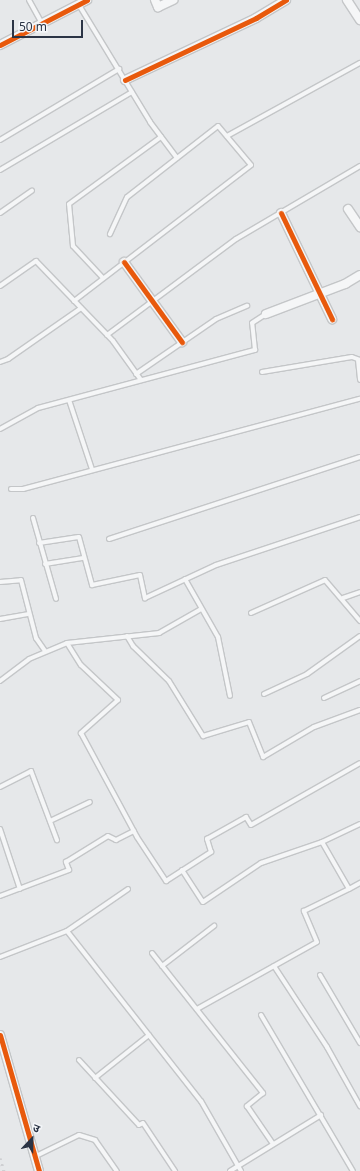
<!DOCTYPE html>
<html>
<head>
<meta charset="utf-8">
<style>
	body { margin:0 }
	#map { position:relative; width:360px; height:1171px; overflow:hidden; background:#e6e8ea; font-family:"Noto Sans","Noto Sans Devanagari",sans-serif }
	div>[style] { position:absolute }
	.roads { filter:drop-shadow(1px 0 #c4c6c8) drop-shadow(-1px 0 #c4c6c8) drop-shadow(0 1px #c4c6c8) drop-shadow(0 -1px #c4c6c8) }
	.service>* { height:4px; margin:-2px; padding:0 2px; transform-origin:2px; border-radius:2px; background:#f5f6f7 }
	.minor>* { height:8px; margin:-4px; padding:0 4px; transform-origin:4px; border-radius:4px; background:#f5f6f7 }
	.rail>* { height:3px; margin-top:-1.5px; transform-origin:0; background:repeating-linear-gradient(90deg,#cecfd2 0 2px,transparent 0 6px) }
	.cycleway>* { height:5px; margin:-2.5px; padding:0 2.5px; transform-origin:2.5px; border-radius:2.5px; background:#e8590c }
	span { translate:-50% -50%; white-space:nowrap; text-align:center; line-height:1.15; -webkit-text-stroke:3.5px #f4f6f9; paint-order:stroke }
	.north { position:absolute; left:12px; top:1119px; width:40px; height:40px; -webkit-text-stroke:3px #f4f6f9; paint-order:stroke; rotate:22deg; font-size:11px; font-weight:700; line-height:16px; text-align:center; color:#2b3445 }
	.north::after { content:''; display:block; margin:auto; width:14px; height:18px; background:#2b3445; clip-path:polygon(50% 0,100% 100%,50% 72%,0 100%) }
	.scale { position:absolute; left:12px; top:20px; width:71px; height:18px; box-sizing:border-box; border:2px solid #2b3445; border-top:0; padding-left:5px; font-size:12px; line-height:14px; white-space:nowrap; color:#2b3445; -webkit-text-stroke:3px #f4f6f9; paint-order:stroke }
</style>
</head>
<body>
<div id="map">
	<div class="roads">
		<div class="service">
			<i style="left:29px;top:0;width:26px;rotate:61deg"></i>
			<i style="left:79px;top:5px;width:137px;rotate:58.7deg"></i>
			<i style="left:150px;top:122px;width:45px;rotate:53.1deg"></i>
			<i style="left:227px;top:136px;width:152px;rotate:-28.8deg"></i>
			<i style="left:0;top:140px;width:139px;rotate:-30.8deg"></i>
			<i style="left:0;top:170px;width:153px;rotate:-30.6deg"></i>
			<i style="left:0;top:213px;width:39px;rotate:-35deg"></i>
			<i style="left:103px;top:278px;width:44px;rotate:-133.2deg"></i>
			<i style="left:73px;top:246px;width:42px;rotate:-95.4deg"></i>
			<i style="left:69px;top:204px;width:114px;rotate:-36.1deg"></i>
			<i style="left:0;top:286px;width:44px;rotate:-34.8deg"></i>
			<i style="left:36px;top:261px;width:111px;rotate:46.1deg"></i>
			<i style="left:113px;top:341px;width:48px;rotate:54.3deg"></i>
			<i style="left:74px;top:301px;width:223px;rotate:-37.5deg"></i>
			<i style="left:251px;top:165px;width:51px;rotate:-130.2deg"></i>
			<i style="left:218px;top:126px;width:115px;rotate:142deg"></i>
			<i style="left:127px;top:197px;width:41px;rotate:114.7deg"></i>
			<i style="left:107px;top:335px;width:161px;rotate:-36.7deg"></i>
			<i style="left:236px;top:239px;width:144px;rotate:-30.5deg"></i>
			<i style="left:358px;top:360px;width:20px;rotate:84deg"></i>
			<i style="left:0;top:362px;width:9px;rotate:-21deg"></i>
			<i style="left:8px;top:359px;width:89px;rotate:-34.9deg"></i>
			<i style="left:262px;top:372px;width:91px;rotate:-9.5deg"></i>
			<i style="left:352px;top:357px;width:9px;rotate:21deg"></i>
			<i style="left:136px;top:374px;width:97px;rotate:-34.5deg"></i>
			<i style="left:216px;top:319px;width:34px;rotate:-23deg"></i>
			<i style="left:69px;top:400px;width:73px;rotate:71.6deg"></i>
			<i style="left:0;top:429px;width:43px;rotate:-28.9deg"></i>
			<i style="left:38px;top:408px;width:225px;rotate:-15deg"></i>
			<i style="left:255px;top:350px;width:27px;rotate:-96deg"></i>
			<i style="left:252px;top:323px;width:17px;rotate:-33deg"></i>
			<i style="left:11px;top:489px;width:12px"></i>
			<i style="left:23px;top:489px;width:349px;rotate:-15deg"></i>
			<i style="left:33px;top:518px;width:84px;rotate:74.1deg"></i>
			<i style="left:109px;top:539px;width:264px;rotate:-18.1deg"></i>
			<i style="left:39px;top:543px;width:40px;rotate:-8.5deg"></i>
			<i style="left:79px;top:537px;width:50px;rotate:74.8deg"></i>
			<i style="left:92px;top:585px;width:49px;rotate:-11.8deg"></i>
			<i style="left:140px;top:575px;width:24px;rotate:78deg"></i>
			<i style="left:145px;top:598px;width:78px;rotate:-24.9deg"></i>
			<i style="left:216px;top:565px;width:152px;rotate:-18.4deg"></i>
			<i style="left:45px;top:564px;width:39px;rotate:-9deg"></i>
			<i style="left:185px;top:579px;width:67px;rotate:60.4deg"></i>
			<i style="left:218px;top:637px;width:60px;rotate:78.5deg"></i>
			<i style="left:0;top:582px;width:21px;rotate:-5deg"></i>
			<i style="left:21px;top:580px;width:60px;rotate:75.5deg"></i>
			<i style="left:36px;top:638px;width:16px;rotate:55deg"></i>
			<i style="left:343px;top:598px;width:18px;rotate:-19deg"></i>
			<i style="left:251px;top:613px;width:81px;rotate:-24deg"></i>
			<i style="left:325px;top:580px;width:54px;rotate:49.5deg"></i>
			<i style="left:0;top:619px;width:28px;rotate:-10deg"></i>
			<i style="left:127px;top:636px;width:12px;rotate:59deg"></i>
			<i style="left:133px;top:646px;width:50px;rotate:44.2deg"></i>
			<i style="left:169px;top:681px;width:65px;rotate:58.3deg"></i>
			<i style="left:203px;top:736px;width:48px;rotate:-16.9deg"></i>
			<i style="left:249px;top:722px;width:38px;rotate:68deg"></i>
			<i style="left:263px;top:757px;width:59px;rotate:-30.5deg"></i>
			<i style="left:314px;top:727px;width:49px;rotate:-20.3deg"></i>
			<i style="left:67px;top:643px;width:26px;rotate:58deg"></i>
			<i style="left:81px;top:665px;width:51px;rotate:43.4deg"></i>
			<i style="left:118px;top:700px;width:50px;rotate:138.3deg"></i>
			<i style="left:81px;top:733px;width:118px;rotate:61.7deg"></i>
			<i style="left:137px;top:837px;width:53px;rotate:56.6deg"></i>
			<i style="left:166px;top:881px;width:54px;rotate:-32.8deg"></i>
			<i style="left:211px;top:852px;width:14px;rotate:-107deg"></i>
			<i style="left:207px;top:839px;width:45px;rotate:-29.4deg"></i>
			<i style="left:246px;top:817px;width:9px;rotate:58deg"></i>
			<i style="left:251px;top:825px;width:125px;rotate:-29.6deg"></i>
			<i style="left:0;top:681px;width:36px;rotate:-37deg"></i>
			<i style="left:29px;top:659px;width:41px;rotate:-22.8deg"></i>
			<i style="left:67px;top:643px;width:93px;rotate:-6.2deg"></i>
			<i style="left:159px;top:633px;width:48px;rotate:-29.7deg"></i>
			<i style="left:264px;top:694px;width:47px;rotate:-24.9deg"></i>
			<i style="left:307px;top:674px;width:65px;rotate:-35.6deg"></i>
			<i style="left:324px;top:698px;width:40px;rotate:-25deg"></i>
			<i style="left:0;top:787px;width:35px;rotate:-27deg"></i>
			<i style="left:31px;top:771px;width:74px;rotate:69.4deg"></i>
			<i style="left:50px;top:821px;width:44px;rotate:-25.4deg"></i>
			<i style="left:0;top:829px;width:63px;rotate:71.6deg"></i>
			<i style="left:322px;top:842px;width:54px;rotate:60.1deg"></i>
			<i style="left:349px;top:889px;width:13px;rotate:-29deg"></i>
			<i style="left:182px;top:870px;width:38px;rotate:57deg"></i>
			<i style="left:203px;top:902px;width:70px;rotate:-33.9deg"></i>
			<i style="left:261px;top:863px;width:65px;rotate:-19deg"></i>
			<i style="left:322px;top:842px;width:42px;rotate:-25.3deg"></i>
			<i style="left:0;top:896px;width:74px;rotate:-20.6deg"></i>
			<i style="left:69px;top:870px;width:9px;rotate:-111deg"></i>
			<i style="left:66px;top:862px;width:49px;rotate:-31.8deg"></i>
			<i style="left:108px;top:836px;width:9px;rotate:27deg"></i>
			<i style="left:116px;top:840px;width:20px;rotate:-27deg"></i>
			<i style="left:67px;top:931px;width:216px;rotate:51.8deg"></i>
			<i style="left:201px;top:1101px;width:81px;rotate:60.3deg"></i>
			<i style="left:152px;top:953px;width:179px;rotate:51.6deg"></i>
			<i style="left:263px;top:1093px;width:21px;rotate:141deg"></i>
			<i style="left:247px;top:1106px;width:46px;rotate:55.6deg"></i>
			<i style="left:0;top:957px;width:72px;rotate:-21.2deg"></i>
			<i style="left:67px;top:931px;width:74px;rotate:-34.5deg"></i>
			<i style="left:162px;top:966px;width:66px;rotate:-37.6deg"></i>
			<i style="left:274px;top:966px;width:97px;rotate:56.8deg"></i>
			<i style="left:327px;top:1047px;width:68px;rotate:60.8deg"></i>
			<i style="left:320px;top:975px;width:79px;rotate:59.5deg"></i>
			<i style="left:197px;top:1009px;width:137px;rotate:-29.2deg"></i>
			<i style="left:317px;top:942px;width:34px;rotate:-113deg"></i>
			<i style="left:304px;top:911px;width:50px;rotate:-26.1deg"></i>
			<i style="left:261px;top:1015px;width:181px;rotate:59.5deg"></i>
			<i style="left:79px;top:1060px;width:88px;rotate:47.3deg"></i>
			<i style="left:139px;top:1125px;width:4px;rotate:-27deg"></i>
			<i style="left:143px;top:1123px;width:58px;rotate:56.3deg"></i>
			<i style="left:95px;top:1078px;width:69px;rotate:-38.5deg"></i>
			<i style="left:34px;top:1157px;width:50px;rotate:-26.1deg"></i>
			<i style="left:79px;top:1135px;width:17px;rotate:17deg"></i>
			<i style="left:95px;top:1140px;width:38px;rotate:55deg"></i>
			<i style="left:230px;top:1171px;width:107px;rotate:-31.6deg"></i>
		</div>
		<div class="minor">
			<i style="left:155px;top:0;width:8px;rotate:67deg"></i>
			<i style="left:158px;top:7px;width:17px;rotate:-25deg"></i>
			<i style="left:347px;top:0;width:24px;rotate:57deg"></i>
			<i style="left:0;top:45px;width:98px;rotate:-27.3deg"></i>
			<i style="left:125px;top:80px;width:145px;rotate:-25.3deg"></i>
			<i style="left:256px;top:18px;width:35px;rotate:-31deg"></i>
			<i style="left:348px;top:209px;width:22px;rotate:56deg"></i>
			<i style="left:281px;top:213px;width:118px;rotate:64.3deg"></i>
			<i style="left:124px;top:262px;width:99px;rotate:54.1deg"></i>
			<i style="left:266px;top:314px;width:85px;rotate:-20.8deg"></i>
			<i style="left:345px;top:284px;width:17px;rotate:-31deg"></i>
			<i style="left:0;top:1035px;width:141px;rotate:74deg"></i>
		</div>
	</div>
	<div class="rail">
		<i style="left:0;top:1158px;width:14px;rotate:73deg"></i>
	</div>
	<div class="cycleway">
		<i style="left:0;top:45px;width:98px;rotate:-27.3deg"></i>
		<i style="left:125px;top:80px;width:145px;rotate:-25.3deg"></i>
		<i style="left:256px;top:18px;width:35px;rotate:-31deg"></i>
		<i style="left:281px;top:213px;width:118px;rotate:64.3deg"></i>
		<i style="left:124px;top:262px;width:99px;rotate:54.1deg"></i>
		<i style="left:0;top:1035px;width:141px;rotate:74deg"></i>
	</div>
	<div class="north">उ</div>
	<div class="scale">50 m</div>
</div>
</body>
</html>
